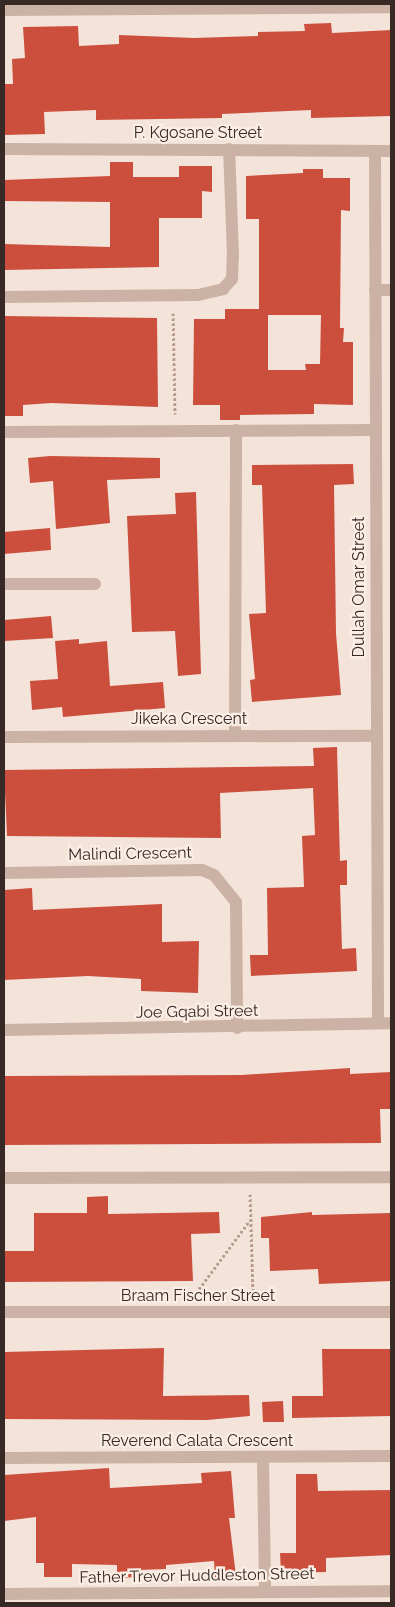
<!DOCTYPE html>
<html>
<head>
<meta charset="utf-8">
<style>
	body { margin:0 }
	#map { position:relative; width:395px; height:1607px; overflow:hidden; background:#f3e3d9; font-family:Raleway,sans-serif }
	div>[style] { position:absolute }
	.building>* { inset:0; background:#cc4f3d }
	.path>* { height:3px; margin-top:-1.5px; transform-origin:0; background:repeating-linear-gradient(90deg,#b79b8e 0 2.5px,transparent 0 5px) }
	.street>* { height:12px; margin:-6px; padding:0 6px; transform-origin:6px; border-radius:6px; background:#cbb2a4 }
	span { translate:-50% -50%; white-space:nowrap; text-align:center; line-height:1.15; -webkit-text-stroke:4.5px #faeee5; paint-order:stroke }
	.street-label { font-size:16px; color:#362926 }
	.frame { position:absolute; inset:0; border:5px solid #362926; pointer-events:none }
</style>
</head>
<body>
<div id="map">
	<div class="building">
		<i style="clip-path:polygon(331px 23px,332px 33px,391px 30px,391px 116px,311px 118px,311px 110px,222px 114px,222px 118px,96px 120px,96px 110px,44px 112px,45px 134px,4px 135px,4px 84px,13px 84px,12px 59px,25px 58px,23px 27px,78px 26px,79px 46px,119px 44px,119px 35px,194px 38px,258px 36px,258px 32px,305px 31px,304px 24px)"></i>
		<i style="clip-path:polygon(110px 162px,133px 162px,133px 177px,179px 177px,179px 166px,212px 166px,212px 192px,202px 191px,202px 218px,159px 218px,159px 267px,4px 270px,4px 244px,110px 247px,110px 202px,4px 201px,4px 180px,110px 176px)"></i>
		<i style="clip-path:polygon(evenodd,303px 169px,323px 169px,323px 178px,350px 178px,350px 211px,341px 210px,340px 328px,344px 328px,343px 342px,353px 342px,353px 405px,314px 404px,314px 414px,240px 415px,240px 420px,220px 420px,220px 405px,193px 405px,194px 319px,225px 319px,225px 309px,259px 309px,259px 219px,246px 219px,246px 176px,303px 173px,303px 169px,268px 315px,321px 315px,320px 364px,305px 364px,306px 370px,268px 370px,268px 315px)"></i>
		<i style="clip-path:polygon(4px 316px,157px 318px,158px 407px,51px 403px,23px 405px,23px 416px,4px 416px)"></i>
		<i style="clip-path:polygon(50px 456px,160px 458px,160px 478px,107px 480px,110px 523px,56px 529px,53px 481px,30px 483px,28px 458px)"></i>
		<i style="clip-path:polygon(353px 464px,354px 484px,334px 485px,336px 633px,341px 695px,252px 702px,250px 680px,255px 679px,249px 614px,266px 613px,262px 485px,252px 485px,252px 465px)"></i>
		<i style="clip-path:polygon(196px 492px,201px 674px,178px 676px,175px 631px,132px 632px,127px 516px,176px 514px,175px 493px)"></i>
		<i style="clip-path:polygon(50px 528px,51px 550px,4px 554px,4px 532px)"></i>
		<i style="clip-path:polygon(51px 616px,53px 638px,4px 641px,4px 620px)"></i>
		<i style="clip-path:polygon(79px 639px,79px 644px,107px 641px,110px 686px,163px 682px,165px 708px,63px 717px,62px 707px,32px 710px,30px 681px,58px 679px,55px 641px)"></i>
		<i style="clip-path:polygon(337px 747px,340px 861px,347px 860px,347px 885px,340px 885px,342px 949px,356px 948px,357px 971px,251px 976px,250px 955px,268px 955px,267px 888px,304px 887px,302px 836px,315px 835px,313px 788px,220px 793px,221px 838px,7px 836px,4px 770px,314px 766px,313px 748px)"></i>
		<i style="clip-path:polygon(32px 888px,33px 910px,162px 904px,162px 942px,199px 941px,198px 993px,141px 991px,141px 979px,88px 976px,4px 980px,4px 890px)"></i>
		<i style="clip-path:polygon(350px 1068px,350px 1074px,391px 1072px,391px 1109px,380px 1109px,381px 1143px,4px 1145px,4px 1076px,242px 1075px)"></i>
		<i style="clip-path:polygon(108px 1196px,108px 1214px,219px 1212px,220px 1233px,191px 1234px,193px 1281px,4px 1282px,4px 1251px,34px 1251px,34px 1213px,87px 1213px,87px 1197px)"></i>
		<i style="clip-path:polygon(312px 1212px,312px 1215px,391px 1213px,391px 1281px,319px 1284px,318px 1269px,270px 1271px,269px 1238px,261px 1238px,261px 1217px)"></i>
		<i style="clip-path:polygon(164px 1348px,163px 1396px,249px 1395px,250px 1416px,207px 1420px,4px 1419px,4px 1352px)"></i>
		<i style="clip-path:polygon(322px 1349px,391px 1349px,391px 1416px,292px 1418px,292px 1396px,323px 1396px)"></i>
		<i style="clip-path:polygon(283px 1401px,284px 1422px,263px 1422px,262px 1402px)"></i>
		<i style="clip-path:polygon(109px 1468px,110px 1488px,202px 1483px,201px 1473px,231px 1471px,235px 1518px,229px 1518px,236px 1576px,215px 1577px,214px 1561px,166px 1565px,166px 1569px,138px 1570px,138px 1577px,117px 1578px,117px 1565px,72px 1564px,72px 1577px,44px 1577px,44px 1563px,36px 1563px,36px 1517px,4px 1521px,4px 1475px)"></i>
		<i style="clip-path:polygon(296px 1474px,317px 1474px,318px 1491px,391px 1490px,391px 1555px,326px 1558px,326px 1572px,281px 1573px,280px 1553px,296px 1553px)"></i>
	</div>
	<div class="path">
		<i style="left:173px;top:313px;width:101px;rotate:88.9deg"></i>
		<i style="left:250px;top:1194px;width:99px;rotate:88.3deg"></i>
		<i style="left:196px;top:1293px;width:91px;rotate:-53.5deg"></i>
	</div>
	<div class="street">
		<i style="left:4px;top:10px;width:387px;rotate:-0.4deg"></i>
		<i style="left:4px;top:149px;width:387px;rotate:0.3deg"></i>
		<i style="left:375px;top:151px;width:872px;rotate:89.8deg"></i>
		<i style="left:375px;top:290px;width:16px"></i>
		<i style="left:4px;top:297px;width:194px;rotate:-0.6deg"></i>
		<i style="left:198px;top:295px;width:26px;rotate:-13deg"></i>
		<i style="left:223px;top:289px;width:13px;rotate:-48deg"></i>
		<i style="left:232px;top:279px;width:23px;rotate:-88deg"></i>
		<i style="left:233px;top:256px;width:107px;rotate:-92.1deg"></i>
		<i style="left:4px;top:432px;width:371px;rotate:-0.3deg"></i>
		<i style="left:4px;top:584px;width:91px"></i>
		<i style="left:235px;top:735px;width:305px;rotate:-89.8deg"></i>
		<i style="left:4px;top:737px;width:371px;rotate:-0.2deg"></i>
		<i style="left:4px;top:873px;width:198px;rotate:-0.9deg"></i>
		<i style="left:202px;top:870px;width:13px;rotate:23deg"></i>
		<i style="left:214px;top:875px;width:35px;rotate:51deg"></i>
		<i style="left:236px;top:902px;width:126px;rotate:89.5deg"></i>
		<i style="left:4px;top:1030px;width:387px;rotate:-1deg"></i>
		<i style="left:4px;top:1178px;width:387px;rotate:-0.1deg"></i>
		<i style="left:4px;top:1312px;width:387px"></i>
		<i style="left:4px;top:1458px;width:387px;rotate:-0.3deg"></i>
		<i style="left:263px;top:1458px;width:132px;rotate:89.1deg"></i>
		<i style="left:4px;top:1594px;width:387px;rotate:-0.4deg"></i>
	</div>
	<div class="street-label">
		<span style="left:198px;top:133px">P. Kgosane Street</span>
		<span style="left:359px;top:587px;rotate:-90deg">Dullah Omar Street</span>
		<span style="left:189px;top:719px">Jikeka Crescent</span>
		<span style="left:130px;top:854px;rotate:-1deg">Malindi Crescent</span>
		<span style="left:197px;top:1012px;rotate:-1deg">Joe Gqabi Street</span>
		<span style="left:198px;top:1296px">Braam Fischer Street</span>
		<span style="left:197px;top:1441px">Reverend Calata Crescent</span>
		<span style="left:197px;top:1576px;rotate:-1deg">Father Trevor Huddleston Street</span>
	</div>
	<div class="frame"></div>
</div>
</body>
</html>
